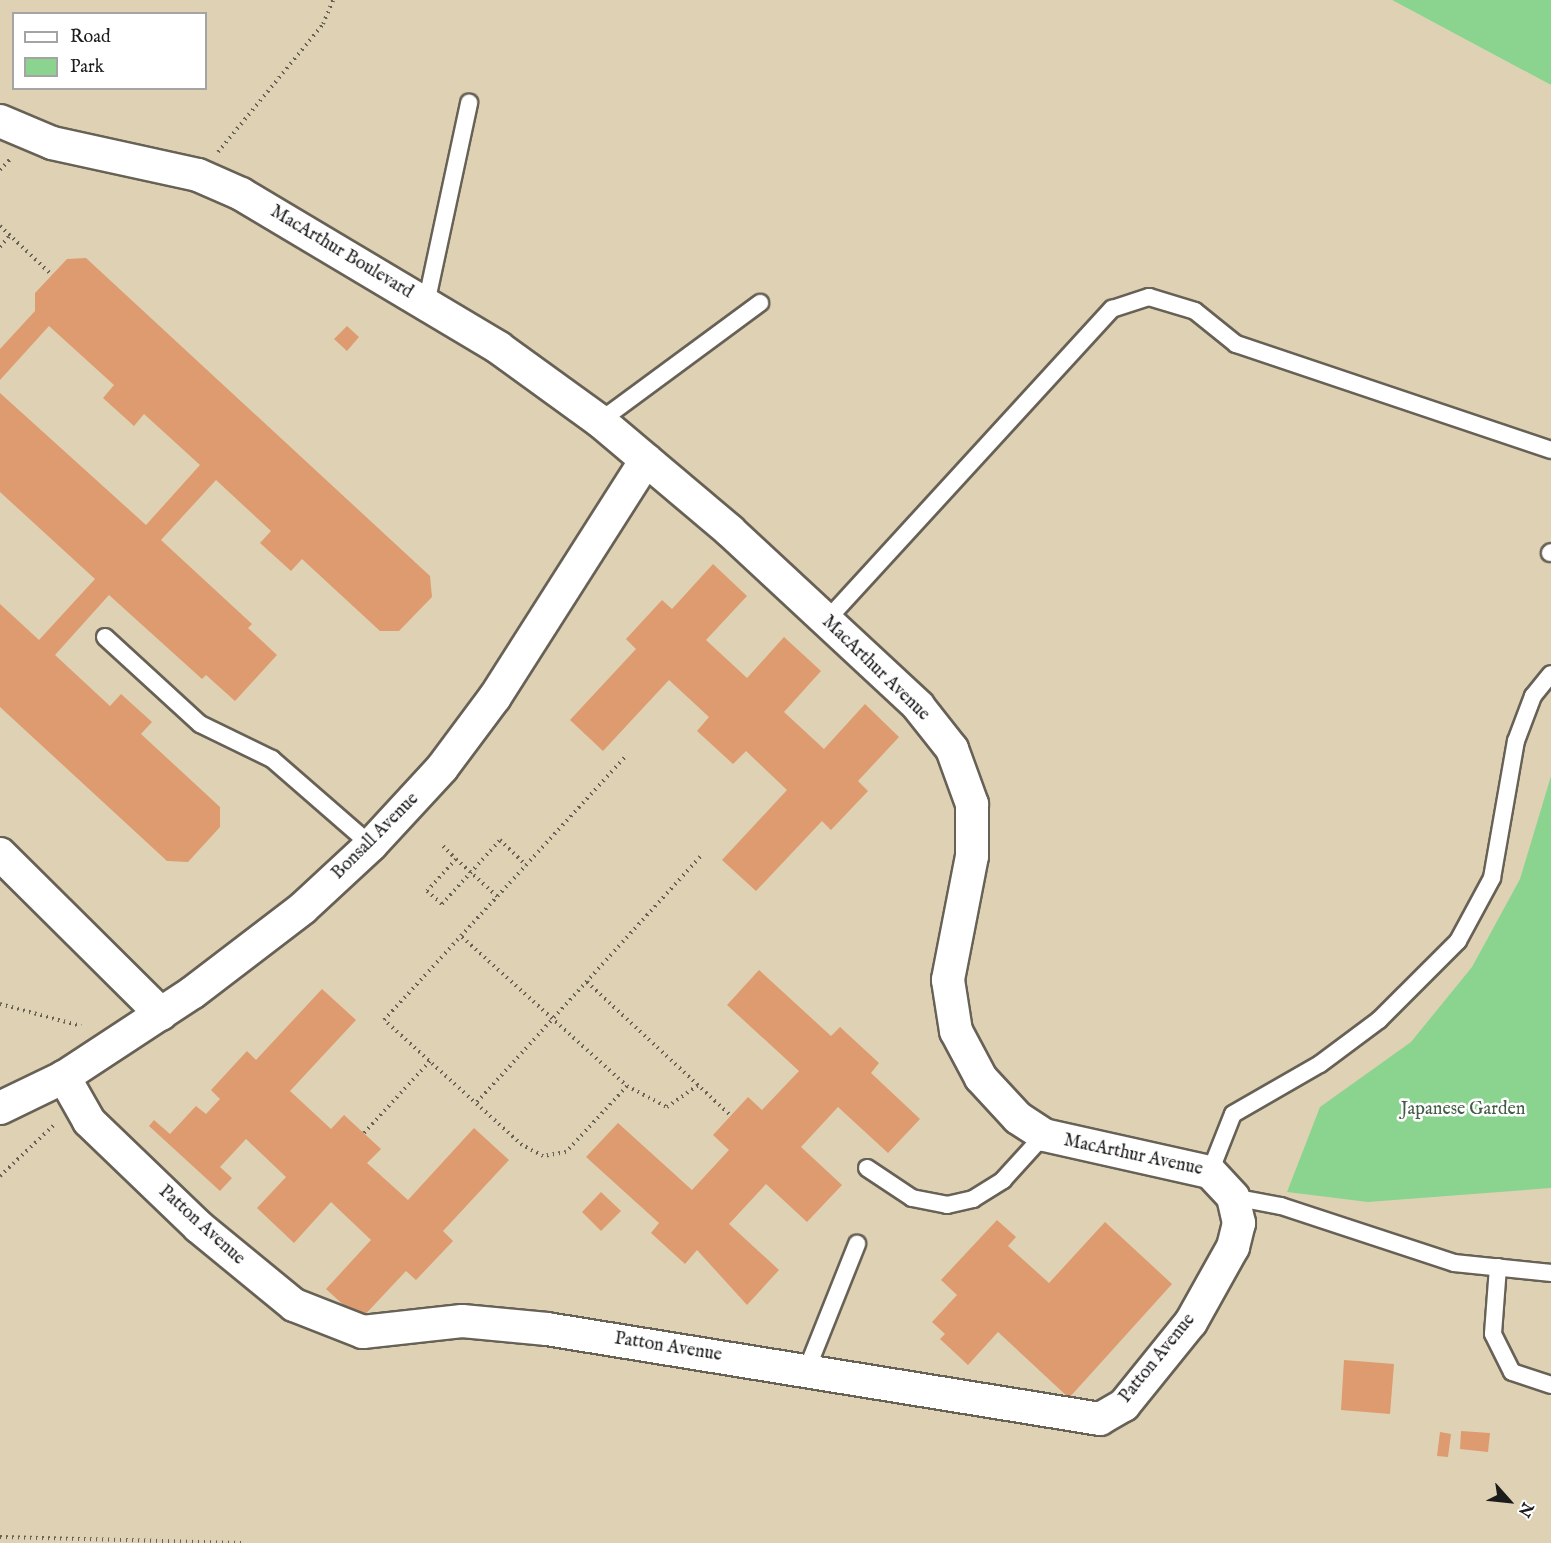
<!DOCTYPE html>
<html>
<head>
<meta charset="utf-8">
<style>
	body { margin:0 }
	#map { position:relative; width:1551px; height:1543px; overflow:hidden; background:#f1e1c2; font-family:"IM FELL English",serif }
	div>[style] { position:absolute }
	.built>* { inset:0; background:#dfd2b4 }
	.green>* { inset:0; background:#8ad490 }
	.building>* { inset:0; background:#dd9b6f }
	.path>* { height:4px; margin-top:-2px; transform-origin:0; background:repeating-linear-gradient(90deg,#676156 0 1.5px,transparent 0 6px) }
	.roads { filter:drop-shadow(2px 0 #676156) drop-shadow(-2px 0 #676156) drop-shadow(0 2px #676156) drop-shadow(0 -2px #676156) }
	.service>* { height:16px; margin:-8px; padding:0 8px; transform-origin:8px; border-radius:8px; background:#fff }
	.minor>* { height:32px; margin:-16px; padding:0 16px; transform-origin:16px; border-radius:16px; background:#fff }
	span { translate:-50% -50%; white-space:nowrap; text-align:center; line-height:1.15; -webkit-text-stroke:5px #fff; paint-order:stroke }
	.street-label { font-size:18px; color:#1c1c1c }
	.park-label { font-size:18px; color:#425c45 }
	.legend { position:absolute; left:12px; top:12px; width:195px; height:78px; box-sizing:border-box; background:#fff; border:2px solid #a4a4a4; margin:0; padding:8px 10px; list-style:none; font-size:18px; color:#1c1c1c }
	.legend li { display:flex; align-items:center; gap:12px; height:30px }
	.legend b { width:30px; border:2px solid #a4a4a4 }
	.north { position:absolute; left:1479px; top:1471px; width:60px; height:60px; -webkit-text-stroke:4px #fff; paint-order:stroke; rotate:117deg; font-size:16px; font-weight:700; line-height:24px; text-align:center; color:#1c1c1c }
	.north::after { content:''; display:block; margin:auto; width:21px; height:27px; background:#1c1c1c; clip-path:polygon(50% 0,100% 100%,50% 72%,0 100%) }
</style>
</head>
<body>
<div id="map">
	<div class="built">
		<i style="clip-path:polygon(evenodd,0 0,1392px 0,1551px 85px,1551px 1543px,0 1543px,0 0,14px 14px,206px 14px,206px 88px,14px 88px,14px 14px)"></i>
	</div>
	<div class="green">
		<i style="clip-path:polygon(1392px 0,1551px 0,1551px 85px)"></i>
		<i style="clip-path:polygon(1551px 776px,1551px 1188px,1368px 1202px,1287px 1192px,1320px 1107px,1411px 1042px,1472px 967px,1520px 879px)"></i>
	</div>
	<div class="building">
		<i style="clip-path:polygon(86px 258px,430px 576px,432px 597px,399px 631px,380px 631px,302px 559px,291px 571px,260px 543px,271px 531px,216px 480px,161px 540px,252px 624px,248px 628px,277px 655px,235px 701px,206px 675px,202px 679px,109px 595px,55px 655px,110px 706px,121px 694px,152px 722px,141px 734px,220px 807px,220px 827px,188px 862px,167px 861px,0 707px,0 604px,39px 640px,95px 579px,0 492px,0 393px,146px 525px,200px 465px,144px 414px,134px 426px,103px 398px,114px 385px,49px 326px,0 380px,0 349px,35px 311px,35px 293px,67px 259px)"></i>
		<i style="clip-path:polygon(347px 326px,359px 337px,347px 351px,334px 339px)"></i>
		<i style="clip-path:polygon(713px 564px,747px 596px,706px 640px,747px 678px,784px 637px,821px 671px,784px 712px,824px 749px,865px 704px,899px 737px,858px 781px,868px 791px,831px 830px,822px 821px,756px 891px,722px 860px,787px 790px,746px 751px,733px 764px,697px 731px,709px 717px,669px 680px,603px 751px,570px 720px,636px 649px,626px 639px,662px 600px,672px 609px)"></i>
		<i style="clip-path:polygon(759px 970px,831px 1036px,840px 1027px,879px 1063px,871px 1073px,920px 1119px,888px 1153px,838px 1107px,801px 1147px,842px 1185px,807px 1222px,766px 1184px,729px 1224px,779px 1270px,747px 1305px,697px 1250px,685px 1264px,651px 1233px,659px 1223px,586px 1157px,618px 1123px,692px 1190px,729px 1150px,713px 1135px,748px 1097px,762px 1110px,799px 1071px,727px 1005px)"></i>
		<i style="clip-path:polygon(322px 989px,356px 1020px,290px 1091px,331px 1129px,344px 1115px,381px 1149px,367px 1163px,408px 1200px,474px 1128px,509px 1160px,443px 1231px,453px 1241px,416px 1280px,406px 1271px,360px 1320px,326px 1289px,371px 1240px,331px 1202px,294px 1243px,257px 1208px,286px 1177px,246px 1139px,220px 1167px,232px 1178px,220px 1191px,149px 1126px,154px 1120px,170px 1134px,196px 1106px,206px 1114px,220px 1099px,211px 1090px,247px 1051px,256px 1060px)"></i>
		<i style="clip-path:polygon(601px 1192px,621px 1211px,601px 1231px,582px 1212px)"></i>
		<i style="clip-path:polygon(997px 1220px,1016px 1237px,1008px 1246px,1049px 1283px,1105px 1222px,1172px 1284px,1069px 1398px,998px 1332px,968px 1365px,940px 1339px,945px 1334px,932px 1322px,957px 1295px,941px 1280px)"></i>
		<i style="clip-path:polygon(1344px 1360px,1394px 1364px,1390px 1414px,1341px 1410px)"></i>
		<i style="clip-path:polygon(1461px 1431px,1490px 1433px,1488px 1452px,1460px 1449px)"></i>
		<i style="clip-path:polygon(1440px 1432px,1451px 1434px,1448px 1457px,1437px 1456px)"></i>
	</div>
	<div class="path">
		<i style="left:218px;top:152px;width:166px;rotate:-50.6deg"></i>
		<i style="left:323px;top:24px;width:26px;rotate:-67deg"></i>
		<i style="left:0;top:170px;width:16px;rotate:-47deg"></i>
		<i style="left:0;top:226px;width:71px;rotate:43.3deg"></i>
		<i style="left:0;top:247px;width:16px;rotate:-50deg"></i>
		<i style="left:443px;top:846px;width:18px;rotate:45deg"></i>
		<i style="left:456px;top:859px;width:43px;rotate:132.2deg"></i>
		<i style="left:427px;top:891px;width:20px;rotate:41deg"></i>
		<i style="left:442px;top:904px;width:86px;rotate:-47.8deg"></i>
		<i style="left:500px;top:840px;width:36px;rotate:44deg"></i>
		<i style="left:456px;top:859px;width:57px;rotate:42.1deg"></i>
		<i style="left:462px;top:937px;width:222px;rotate:42.1deg"></i>
		<i style="left:627px;top:1086px;width:90px;rotate:132.7deg"></i>
		<i style="left:566px;top:1152px;width:23px;rotate:170deg"></i>
		<i style="left:543px;top:1156px;width:24px;rotate:-152deg"></i>
		<i style="left:522px;top:1145px;width:186px;rotate:-137.8deg"></i>
		<i style="left:384px;top:1020px;width:358px;rotate:-47.5deg"></i>
		<i style="left:587px;top:982px;width:197px;rotate:42.9deg"></i>
		<i style="left:0;top:1004px;width:84px;rotate:15.2deg"></i>
		<i style="left:627px;top:1086px;width:45px;rotate:27.7deg"></i>
		<i style="left:667px;top:1107px;width:38px;rotate:-35deg"></i>
		<i style="left:477px;top:1102px;width:333px;rotate:-47.7deg"></i>
		<i style="left:364px;top:1133px;width:98px;rotate:-47.5deg"></i>
		<i style="left:0;top:1176px;width:77px;rotate:-43.4deg"></i>
		<i style="left:0;top:1537px;width:242px;rotate:1.4deg"></i>
	</div>
	<div class="roads">
		<div class="service">
			<i style="left:426px;top:304px;width:206px;rotate:-77.9deg"></i>
			<i style="left:600px;top:421px;width:199px;rotate:-36.4deg"></i>
			<i style="left:1550px;top:553px;width:1px;rotate:-45deg"></i>
			<i style="left:825px;top:622px;width:425px;rotate:-47.5deg"></i>
			<i style="left:1112px;top:309px;width:39px;rotate:-18deg"></i>
			<i style="left:1149px;top:297px;width:48px;rotate:16.9deg"></i>
			<i style="left:1195px;top:311px;width:53px;rotate:38.8deg"></i>
			<i style="left:1236px;top:344px;width:332px;rotate:18.6deg"></i>
			<i style="left:105px;top:637px;width:129px;rotate:42.5deg"></i>
			<i style="left:200px;top:724px;width:80px;rotate:25.9deg"></i>
			<i style="left:272px;top:759px;width:131px;rotate:41deg"></i>
			<i style="left:867px;top:1168px;width:54px;rotate:33.7deg"></i>
			<i style="left:912px;top:1198px;width:36px;rotate:11deg"></i>
			<i style="left:947px;top:1205px;width:27px;rotate:-13deg"></i>
			<i style="left:973px;top:1199px;width:36px;rotate:-32deg"></i>
			<i style="left:1003px;top:1180px;width:61px;rotate:-47.7deg"></i>
			<i style="left:1210px;top:1172px;width:62px;rotate:-68.4deg"></i>
			<i style="left:1233px;top:1114px;width:100px;rotate:-29.9deg"></i>
			<i style="left:1320px;top:1064px;width:74px;rotate:-36.7deg"></i>
			<i style="left:1379px;top:1020px;width:112px;rotate:-45deg"></i>
			<i style="left:1458px;top:941px;width:72px;rotate:-61.6deg"></i>
			<i style="left:1492px;top:878px;width:139px;rotate:-80.1deg"></i>
			<i style="left:1516px;top:741px;width:48px;rotate:-69.3deg"></i>
			<i style="left:1533px;top:696px;width:28px;rotate:-51deg"></i>
			<i style="left:1233px;top:1197px;width:49px;rotate:10.6deg"></i>
			<i style="left:1281px;top:1206px;width:182px;rotate:18.2deg"></i>
			<i style="left:1454px;top:1263px;width:98px;rotate:5.9deg"></i>
			<i style="left:1498px;top:1267px;width:67px;rotate:94.3deg"></i>
			<i style="left:1493px;top:1334px;width:42px;rotate:63.4deg"></i>
			<i style="left:1512px;top:1372px;width:41px;rotate:18.4deg"></i>
			<i style="left:807px;top:1369px;width:135px;rotate:-68.2deg"></i>
		</div>
		<div class="minor">
			<i style="left:0;top:121px;width:56px;rotate:22.9deg"></i>
			<i style="left:52px;top:143px;width:149px;rotate:12.4deg"></i>
			<i style="left:198px;top:175px;width:47px;rotate:23.8deg"></i>
			<i style="left:241px;top:194px;width:300px;rotate:30.8deg"></i>
			<i style="left:499px;top:348px;width:125px;rotate:35.9deg"></i>
			<i style="left:600px;top:421px;width:170px;rotate:40.2deg"></i>
			<i style="left:730px;top:531px;width:257px;rotate:42.9deg"></i>
			<i style="left:918px;top:706px;width:55px;rotate:51.7deg"></i>
			<i style="left:952px;top:749px;width:59px;rotate:70deg"></i>
			<i style="left:972px;top:804px;width:52px;rotate:90deg"></i>
			<i style="left:972px;top:856px;width:126px;rotate:101deg"></i>
			<i style="left:948px;top:980px;width:52px;rotate:81.1deg"></i>
			<i style="left:956px;top:1031px;width:53px;rotate:62deg"></i>
			<i style="left:981px;top:1078px;width:54px;rotate:47.2deg"></i>
			<i style="left:1018px;top:1118px;width:31px;rotate:33deg"></i>
			<i style="left:1044px;top:1135px;width:170px;rotate:12.6deg"></i>
			<i style="left:1210px;top:1172px;width:34px;rotate:47deg"></i>
			<i style="left:1233px;top:1197px;width:27px;rotate:77deg"></i>
			<i style="left:1239px;top:1223px;width:25px;rotate:104deg"></i>
			<i style="left:1233px;top:1247px;width:86px;rotate:119.2deg"></i>
			<i style="left:1191px;top:1322px;width:107px;rotate:128.9deg"></i>
			<i style="left:1124px;top:1405px;width:28px;rotate:150deg"></i>
			<i style="left:1100px;top:1419px;width:560px;rotate:-170.76deg"></i>
			<i style="left:547px;top:1329px;width:85px;rotate:-174.6deg"></i>
			<i style="left:462px;top:1321px;width:100px;rotate:173.7deg"></i>
			<i style="left:363px;top:1332px;width:74px;rotate:-158.6deg"></i>
			<i style="left:294px;top:1305px;width:123px;rotate:-140.6deg"></i>
			<i style="left:199px;top:1227px;width:153px;rotate:-136.1deg"></i>
			<i style="left:89px;top:1121px;width:51px;rotate:-119.6deg"></i>
			<i style="left:0;top:854px;width:227px;rotate:44.8deg"></i>
			<i style="left:0;top:1108px;width:71px;rotate:-25.8deg"></i>
			<i style="left:64px;top:1077px;width:153px;rotate:-33.3deg"></i>
			<i style="left:192px;top:993px;width:140px;rotate:-37.4deg"></i>
			<i style="left:303px;top:908px;width:93px;rotate:-42.8deg"></i>
			<i style="left:371px;top:845px;width:105px;rotate:-47.3deg"></i>
			<i style="left:442px;top:768px;width:89px;rotate:-53.3deg"></i>
			<i style="left:495px;top:697px;width:281px;rotate:-57.5deg"></i>
		</div>
	</div>
	<div class="street-label">
		<span style="left:341px;top:253px;rotate:31deg">MacArthur Boulevard</span>
		<span style="left:875px;top:669px;rotate:44deg">MacArthur Avenue</span>
		<span style="left:376px;top:837px;rotate:-45deg">Bonsall Avenue</span>
		<span style="left:1133px;top:1156px;rotate:12deg">MacArthur Avenue</span>
		<span style="left:201px;top:1226px;rotate:42deg">Patton Avenue</span>
		<span style="left:668px;top:1348px;rotate:9deg">Patton Avenue</span>
		<span style="left:1158px;top:1359px;rotate:-51deg">Patton Avenue</span>
	</div>
	<div class="park-label">
		<span style="left:1463px;top:1110px">Japanese Garden</span>
	</div>
	<ul class="legend">
	<li><b style="height:8px;background:#fff"></b>Road</li>
	<li><b style="height:16px;background:#8ad490"></b>Park</li>
	</ul>
	<div class="north">N</div>
</div>
</body>
</html>
